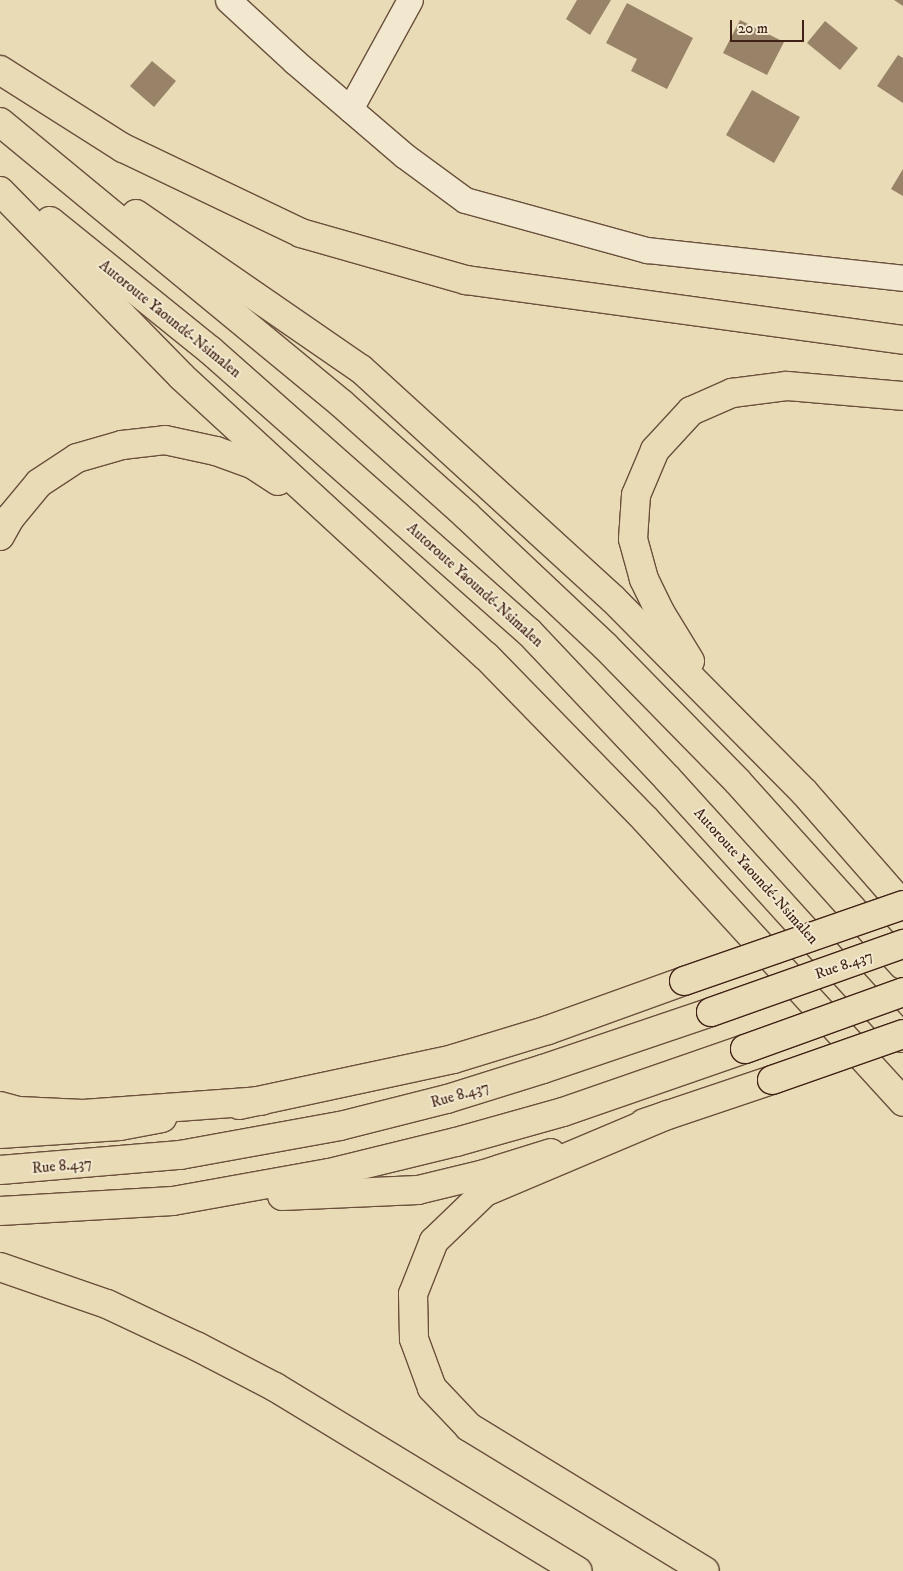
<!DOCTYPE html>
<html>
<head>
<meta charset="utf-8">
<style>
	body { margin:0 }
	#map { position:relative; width:903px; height:1571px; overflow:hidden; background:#e9dbb5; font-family:"IM FELL DW Pica",serif }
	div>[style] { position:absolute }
	.building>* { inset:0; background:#988268 }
	.roads { filter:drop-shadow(1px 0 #6a503d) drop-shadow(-1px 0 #6a503d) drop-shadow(0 1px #6a503d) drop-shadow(0 -1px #6a503d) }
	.minor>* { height:25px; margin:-12.5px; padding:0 12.5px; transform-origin:12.5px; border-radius:12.5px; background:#f1e8cf }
	.major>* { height:28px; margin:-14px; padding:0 14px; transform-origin:14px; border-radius:14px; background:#e9dbb5 }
	.highway>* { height:28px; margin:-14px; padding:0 14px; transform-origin:14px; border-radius:14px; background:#e9dbb5 }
	.bridges { filter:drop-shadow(1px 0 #402115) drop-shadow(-1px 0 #402115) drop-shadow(0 1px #402115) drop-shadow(0 -1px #402115) }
	.major-bridge>* { height:28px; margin:-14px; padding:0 14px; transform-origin:14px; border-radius:14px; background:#e9dbb5 }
	span { translate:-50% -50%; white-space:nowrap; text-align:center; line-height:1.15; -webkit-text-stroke:4px #f1e8cf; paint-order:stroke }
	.street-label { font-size:15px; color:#402115 }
	.scale { position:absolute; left:730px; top:20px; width:74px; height:22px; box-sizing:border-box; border:2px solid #402115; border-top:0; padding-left:6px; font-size:15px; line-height:18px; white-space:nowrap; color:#402115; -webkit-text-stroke:4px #f1e8cf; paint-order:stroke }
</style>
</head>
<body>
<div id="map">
	<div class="building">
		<i style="clip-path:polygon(577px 0,611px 0,590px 35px,566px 19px)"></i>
		<i style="clip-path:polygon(894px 0,903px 0,903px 6px)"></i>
		<i style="clip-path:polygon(627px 3px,693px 38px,667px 89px,631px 71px,637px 59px,606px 43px)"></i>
		<i style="clip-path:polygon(740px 20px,784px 42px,767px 75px,723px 53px)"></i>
		<i style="clip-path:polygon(825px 21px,858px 48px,840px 70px,807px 43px)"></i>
		<i style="clip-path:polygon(898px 55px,903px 58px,903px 103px,877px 86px)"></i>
		<i style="clip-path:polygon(152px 61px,176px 81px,154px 107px,130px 86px)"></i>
		<i style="clip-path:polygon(752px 90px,800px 117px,774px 163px,726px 135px)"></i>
		<i style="clip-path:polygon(903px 169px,903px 196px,891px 189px)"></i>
	</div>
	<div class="roads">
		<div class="minor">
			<i style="left:228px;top:0;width:90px;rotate:42.7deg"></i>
			<i style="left:294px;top:61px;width:146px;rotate:40.6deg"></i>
			<i style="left:405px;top:156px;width:74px;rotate:36.3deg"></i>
			<i style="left:465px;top:200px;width:189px;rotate:15.4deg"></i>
			<i style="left:647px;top:250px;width:258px;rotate:6.2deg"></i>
			<i style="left:350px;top:109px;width:124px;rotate:-61.2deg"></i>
		</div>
		<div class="major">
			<i style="left:239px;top:1105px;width:219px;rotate:-12.1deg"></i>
			<i style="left:453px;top:1059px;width:99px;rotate:-17deg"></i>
			<i style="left:548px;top:1030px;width:145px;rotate:-19.8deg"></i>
			<i style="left:644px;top:1123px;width:135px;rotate:-18.6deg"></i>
			<i style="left:0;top:1134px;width:120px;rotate:-3.8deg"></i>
			<i style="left:120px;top:1126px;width:43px;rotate:-10.8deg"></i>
			<i style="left:0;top:1170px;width:181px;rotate:-4.8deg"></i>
			<i style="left:180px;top:1155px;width:163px;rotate:-10.3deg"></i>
			<i style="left:340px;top:1126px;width:110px;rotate:-14.2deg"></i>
			<i style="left:447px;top:1099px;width:101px;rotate:-17.4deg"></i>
			<i style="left:543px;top:1069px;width:177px;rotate:-18.7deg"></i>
			<i style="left:282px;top:1196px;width:136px;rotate:-2.5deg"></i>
			<i style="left:418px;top:1190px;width:68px;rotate:-13.6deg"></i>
			<i style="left:484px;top:1174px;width:70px;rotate:-17.4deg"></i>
			<i style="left:0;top:1211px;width:173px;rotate:-3.3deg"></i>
			<i style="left:173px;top:1201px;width:158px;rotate:-10.2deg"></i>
			<i style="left:329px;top:1173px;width:131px;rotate:-13.7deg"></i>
			<i style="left:456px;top:1142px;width:111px;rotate:-15.7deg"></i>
			<i style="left:563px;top:1112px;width:193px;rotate:-19.1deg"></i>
		</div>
		<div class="highway">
			<i style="left:0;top:70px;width:146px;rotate:32.4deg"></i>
			<i style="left:123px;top:148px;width:197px;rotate:25.5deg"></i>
			<i style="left:301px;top:233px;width:172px;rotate:15.9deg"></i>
			<i style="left:466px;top:280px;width:441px;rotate:7.8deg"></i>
			<i style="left:0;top:122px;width:443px;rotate:39.5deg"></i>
			<i style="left:342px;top:404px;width:166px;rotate:41.8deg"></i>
			<i style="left:466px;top:515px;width:191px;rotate:43.3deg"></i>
			<i style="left:605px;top:646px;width:190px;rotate:45.6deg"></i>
			<i style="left:738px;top:782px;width:246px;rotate:48deg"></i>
			<i style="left:0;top:191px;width:259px;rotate:45.6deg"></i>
			<i style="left:181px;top:376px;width:414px;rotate:42.6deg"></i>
			<i style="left:486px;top:656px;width:228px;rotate:45.7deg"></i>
			<i style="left:645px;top:819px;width:383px;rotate:47.6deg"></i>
			<i style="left:136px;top:214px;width:273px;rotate:34.6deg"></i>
			<i style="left:361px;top:369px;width:341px;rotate:42.4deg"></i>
			<i style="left:613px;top:599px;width:272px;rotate:45.3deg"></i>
			<i style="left:804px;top:792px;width:150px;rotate:48.8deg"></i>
			<i style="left:50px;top:221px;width:206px;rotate:38.9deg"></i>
			<i style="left:210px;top:350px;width:426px;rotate:41.5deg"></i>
			<i style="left:529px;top:632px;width:201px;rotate:46.6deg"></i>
			<i style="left:667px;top:778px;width:351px;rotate:47.8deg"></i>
			<i style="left:0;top:536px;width:21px;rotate:-61deg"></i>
			<i style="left:10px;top:518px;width:45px;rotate:-50.4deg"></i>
			<i style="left:39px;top:483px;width:45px;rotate:-33.3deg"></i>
			<i style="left:77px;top:458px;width:47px;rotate:-16.1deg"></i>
			<i style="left:122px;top:445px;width:43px;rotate:-6.6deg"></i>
			<i style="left:165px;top:440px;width:52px;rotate:12.2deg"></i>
			<i style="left:216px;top:451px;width:38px;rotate:20deg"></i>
			<i style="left:252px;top:464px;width:31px;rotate:33deg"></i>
			<i style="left:690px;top:661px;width:57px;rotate:-121.5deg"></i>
			<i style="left:660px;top:612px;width:37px;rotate:-116deg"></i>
			<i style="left:644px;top:579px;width:41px;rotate:-105.4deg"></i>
			<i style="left:633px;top:539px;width:44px;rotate:-86.1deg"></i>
			<i style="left:636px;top:495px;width:49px;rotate:-67.1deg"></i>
			<i style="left:655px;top:450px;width:53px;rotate:-47.3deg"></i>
			<i style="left:691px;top:411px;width:45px;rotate:-23.7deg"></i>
			<i style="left:732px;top:393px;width:55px;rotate:-7.3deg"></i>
			<i style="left:787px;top:386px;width:116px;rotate:4.9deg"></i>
			<i style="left:0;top:1106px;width:20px;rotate:15deg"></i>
			<i style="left:19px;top:1111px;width:64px;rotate:2.7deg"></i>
			<i style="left:83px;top:1114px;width:179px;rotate:-4.2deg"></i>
			<i style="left:667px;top:1115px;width:198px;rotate:157.1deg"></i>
			<i style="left:485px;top:1192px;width:71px;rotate:136.1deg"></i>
			<i style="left:434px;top:1241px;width:57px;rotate:111.6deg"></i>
			<i style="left:413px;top:1294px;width:45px;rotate:88.7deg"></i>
			<i style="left:414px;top:1339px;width:52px;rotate:69.8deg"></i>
			<i style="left:432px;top:1388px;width:54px;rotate:46.5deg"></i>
			<i style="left:469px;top:1427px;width:276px;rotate:31.4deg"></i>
			<i style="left:0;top:1267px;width:113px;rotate:19.1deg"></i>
			<i style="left:107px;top:1304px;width:101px;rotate:25.3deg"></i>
			<i style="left:198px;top:1347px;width:87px;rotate:27.5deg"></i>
			<i style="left:275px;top:1387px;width:354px;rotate:31.3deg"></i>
		</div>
	</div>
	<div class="bridges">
		<div class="major-bridge">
			<i style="left:684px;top:981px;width:232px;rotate:-19.1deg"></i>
			<i style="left:711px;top:1012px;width:204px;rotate:-19.5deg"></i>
			<i style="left:745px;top:1049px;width:168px;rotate:-19.8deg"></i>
			<i style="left:772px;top:1080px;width:139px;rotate:-19.3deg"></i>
		</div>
	</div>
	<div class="street-label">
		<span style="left:170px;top:319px;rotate:39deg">Autoroute Yaoundé-Nsimalen</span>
		<span style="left:475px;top:585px;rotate:42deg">Autoroute Yaoundé-Nsimalen</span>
		<span style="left:756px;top:876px;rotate:48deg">Autoroute Yaoundé-Nsimalen</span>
		<span style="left:844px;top:965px;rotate:-19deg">Rue 8.437</span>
		<span style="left:460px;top:1095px;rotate:-16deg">Rue 8.437</span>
		<span style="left:62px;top:1166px;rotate:-5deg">Rue 8.437</span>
	</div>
	<div class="scale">20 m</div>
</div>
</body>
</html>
